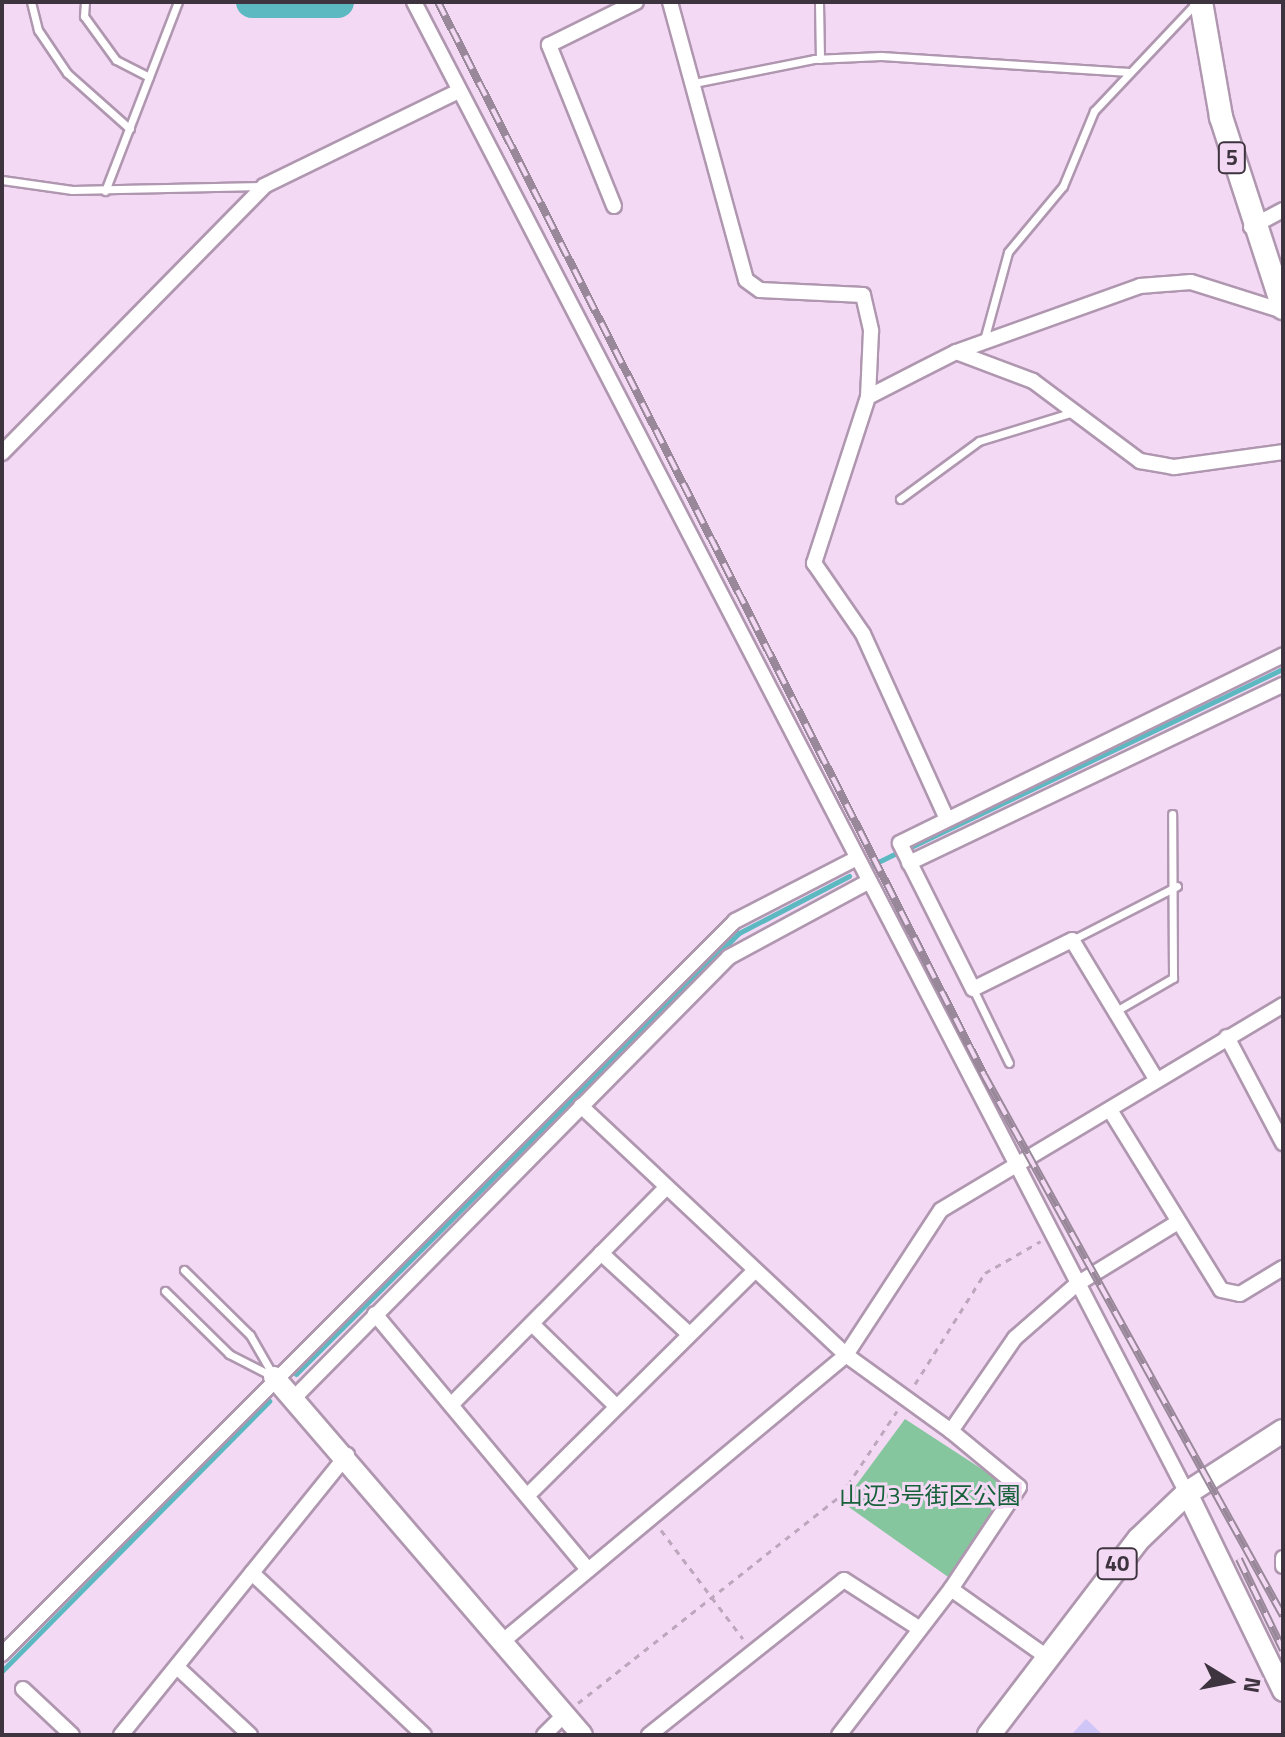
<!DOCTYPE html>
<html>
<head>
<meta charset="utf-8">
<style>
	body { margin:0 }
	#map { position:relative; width:1285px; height:1737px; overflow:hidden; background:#f4d9f4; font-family:"Titillium Web","Noto Sans JP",sans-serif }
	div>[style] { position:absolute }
	.green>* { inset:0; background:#86c69e }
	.stream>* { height:5px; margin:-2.5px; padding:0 2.5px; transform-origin:2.5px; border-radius:2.5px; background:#5db9c1 }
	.river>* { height:32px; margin:-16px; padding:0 16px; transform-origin:16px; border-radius:16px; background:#5db9c1 }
	.building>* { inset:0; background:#d0c5f7 }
	.path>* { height:3px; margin-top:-1.5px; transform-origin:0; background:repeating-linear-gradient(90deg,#bda7bd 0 6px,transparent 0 12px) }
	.roads { filter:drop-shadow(2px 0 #b097b0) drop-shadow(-2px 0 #b097b0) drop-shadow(0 2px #b097b0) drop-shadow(0 -2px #b097b0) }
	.lane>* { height:7px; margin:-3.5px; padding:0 3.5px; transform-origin:3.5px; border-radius:3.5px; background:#fff }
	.street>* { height:14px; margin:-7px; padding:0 7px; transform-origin:7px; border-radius:7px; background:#fff }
	.secondary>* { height:20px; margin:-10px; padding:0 10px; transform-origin:10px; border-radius:10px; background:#fff }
	.primary>* { height:22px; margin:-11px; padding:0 11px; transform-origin:11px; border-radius:11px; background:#fff }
	.rail>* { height:8px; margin-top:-4px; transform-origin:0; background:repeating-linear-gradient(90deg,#f4d9f4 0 15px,#99879a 0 30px); box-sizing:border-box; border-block:2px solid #99879a }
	span { translate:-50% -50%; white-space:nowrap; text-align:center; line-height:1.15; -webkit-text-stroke:6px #f4d9f4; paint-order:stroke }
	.shield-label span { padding:2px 6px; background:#f4d9f4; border:2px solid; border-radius:6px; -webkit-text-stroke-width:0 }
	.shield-label { font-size:22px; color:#3e343f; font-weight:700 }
	.park-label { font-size:24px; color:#16603a }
	.frame { position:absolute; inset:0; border:4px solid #3e343f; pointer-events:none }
	.north { position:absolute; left:1189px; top:1641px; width:80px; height:80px; -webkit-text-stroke:6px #f4d9f4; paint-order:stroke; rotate:100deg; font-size:22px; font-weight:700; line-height:32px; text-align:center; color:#3e343f }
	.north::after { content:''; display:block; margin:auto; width:28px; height:36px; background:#3e343f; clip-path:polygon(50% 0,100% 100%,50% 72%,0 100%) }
</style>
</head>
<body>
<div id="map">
	<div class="green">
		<i style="clip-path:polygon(905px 1419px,1011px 1488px,951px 1579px,843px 1503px)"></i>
	</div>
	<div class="stream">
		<i style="left:913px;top:846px;width:410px;rotate:-25.6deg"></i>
		<i style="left:868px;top:867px;width:30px;rotate:-26deg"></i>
		<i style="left:296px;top:1374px;width:625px;rotate:-44.87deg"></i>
		<i style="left:739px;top:933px;width:124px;rotate:-27.4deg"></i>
		<i style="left:2px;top:1671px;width:380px;rotate:-45.3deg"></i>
	</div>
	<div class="river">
		<i style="left:252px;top:2px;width:86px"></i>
	</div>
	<div class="building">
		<i style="clip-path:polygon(1086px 1719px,1103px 1735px,1071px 1735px)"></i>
	</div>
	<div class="path">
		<i style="left:915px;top:1384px;width:131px;rotate:-57.8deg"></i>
		<i style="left:985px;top:1273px;width:64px;rotate:-29.7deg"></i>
		<i style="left:661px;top:1530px;width:136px;rotate:53deg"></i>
		<i style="left:578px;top:1703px;width:335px;rotate:-38.3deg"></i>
		<i style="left:841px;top:1495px;width:101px;rotate:-56.3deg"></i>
	</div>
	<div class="roads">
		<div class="lane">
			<i style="left:31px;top:2px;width:29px;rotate:76deg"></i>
			<i style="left:38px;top:30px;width:52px;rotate:56deg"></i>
			<i style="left:67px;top:73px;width:84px;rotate:41.6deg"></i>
			<i style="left:85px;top:2px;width:14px;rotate:94deg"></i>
			<i style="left:84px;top:16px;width:54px;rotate:54deg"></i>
			<i style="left:116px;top:60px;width:37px;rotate:27deg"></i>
			<i style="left:819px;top:2px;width:57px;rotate:89deg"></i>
			<i style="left:694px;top:83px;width:122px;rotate:-11.3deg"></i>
			<i style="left:814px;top:59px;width:67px;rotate:-2.6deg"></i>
			<i style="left:881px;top:56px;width:249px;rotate:3.7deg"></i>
			<i style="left:2px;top:180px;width:71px;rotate:8.1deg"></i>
			<i style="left:72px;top:190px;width:190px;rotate:-1.2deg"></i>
			<i style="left:105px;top:191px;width:203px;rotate:-68.9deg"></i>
			<i style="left:984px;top:340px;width:91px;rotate:-74.7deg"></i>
			<i style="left:1008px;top:252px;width:86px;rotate:-50.2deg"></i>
			<i style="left:1063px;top:186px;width:81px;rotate:-67.5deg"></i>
			<i style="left:1094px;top:111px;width:149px;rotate:-46.6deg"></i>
			<i style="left:900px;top:499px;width:98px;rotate:-36.3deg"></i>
			<i style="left:979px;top:441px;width:95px;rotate:-17.1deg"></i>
			<i style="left:1072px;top:940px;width:118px;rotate:-27.2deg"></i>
			<i style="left:973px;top:989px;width:82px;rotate:64.1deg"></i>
			<i style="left:1116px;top:1011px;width:66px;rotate:-30.1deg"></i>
			<i style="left:1173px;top:978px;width:164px;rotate:-90.3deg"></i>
			<i style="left:184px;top:1270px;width:93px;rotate:44.6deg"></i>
			<i style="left:250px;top:1335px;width:46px;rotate:60.1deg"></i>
			<i style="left:165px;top:1291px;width:90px;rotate:44.5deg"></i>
			<i style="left:229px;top:1354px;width:48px;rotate:27.1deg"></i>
		</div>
		<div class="street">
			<i style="left:414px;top:2px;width:1679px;rotate:62.6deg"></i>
			<i style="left:670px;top:2px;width:288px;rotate:74.7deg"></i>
			<i style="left:746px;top:280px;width:17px;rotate:36deg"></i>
			<i style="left:760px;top:290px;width:103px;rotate:2.8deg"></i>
			<i style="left:863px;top:295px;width:37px;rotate:77deg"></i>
			<i style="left:871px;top:331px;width:66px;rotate:92.6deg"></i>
			<i style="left:868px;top:397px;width:175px;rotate:108deg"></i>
			<i style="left:814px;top:563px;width:86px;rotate:55.4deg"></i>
			<i style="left:863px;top:634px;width:203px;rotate:65.6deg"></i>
			<i style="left:614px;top:206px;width:174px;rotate:-112deg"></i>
			<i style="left:549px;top:45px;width:97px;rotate:-26.3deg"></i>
			<i style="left:1251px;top:227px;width:36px;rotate:-28deg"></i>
			<i style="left:956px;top:352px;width:195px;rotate:-19.7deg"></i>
			<i style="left:1140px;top:286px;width:51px;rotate:-4.5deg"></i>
			<i style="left:1191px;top:282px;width:96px;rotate:17.5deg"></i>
			<i style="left:868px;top:397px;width:99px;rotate:-27.1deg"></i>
			<i style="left:956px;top:352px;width:82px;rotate:20.6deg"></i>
			<i style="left:1033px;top:381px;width:134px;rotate:36.8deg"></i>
			<i style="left:1140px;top:461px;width:35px;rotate:10deg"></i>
			<i style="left:1174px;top:467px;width:110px;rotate:-7.8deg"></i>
			<i style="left:2px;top:453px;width:374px;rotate:-45.5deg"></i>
			<i style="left:264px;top:186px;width:212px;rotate:-26deg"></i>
			<i style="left:909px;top:863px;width:414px;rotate:-25.5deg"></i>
			<i style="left:1227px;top:1037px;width:120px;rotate:62.2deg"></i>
			<i style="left:1156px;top:1079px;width:162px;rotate:-121.1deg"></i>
			<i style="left:1072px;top:940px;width:110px;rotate:153.7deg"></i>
			<i style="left:973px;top:989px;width:163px;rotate:-116.6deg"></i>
			<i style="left:900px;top:843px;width:427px;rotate:-26.1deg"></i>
			<i style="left:581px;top:1106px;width:364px;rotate:43.2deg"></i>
			<i style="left:846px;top:1355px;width:173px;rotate:-56.8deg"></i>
			<i style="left:941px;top:1210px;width:399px;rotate:-30.9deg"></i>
			<i style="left:1110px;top:1110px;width:211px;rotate:58.3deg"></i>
			<i style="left:1221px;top:1290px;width:19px;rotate:12deg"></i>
			<i style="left:1240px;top:1294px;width:50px;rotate:-31.2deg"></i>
			<i style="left:601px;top:1253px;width:120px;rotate:42.6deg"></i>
			<i style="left:375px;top:1314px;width:333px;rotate:50.2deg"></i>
			<i style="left:532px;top:1324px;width:117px;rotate:44.3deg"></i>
			<i style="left:294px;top:1398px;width:619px;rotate:-45.39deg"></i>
			<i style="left:729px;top:957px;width:156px;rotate:-28.4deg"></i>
			<i style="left:451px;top:1405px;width:304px;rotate:-45.3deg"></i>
			<i style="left:951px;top:1431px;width:88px;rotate:39.5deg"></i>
			<i style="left:1019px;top:1487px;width:123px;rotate:123.7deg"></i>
			<i style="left:951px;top:1589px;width:118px;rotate:35.3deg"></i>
			<i style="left:529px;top:1494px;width:317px;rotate:-44.7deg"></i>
			<i style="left:1283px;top:1558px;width:8px;rotate:90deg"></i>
			<i style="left:252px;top:1573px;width:236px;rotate:43.3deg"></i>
			<i style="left:503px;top:1641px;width:447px;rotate:-39.8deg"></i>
			<i style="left:846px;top:1355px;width:130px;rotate:35.9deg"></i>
			<i style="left:951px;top:1431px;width:113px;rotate:-55.5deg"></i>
			<i style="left:1015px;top:1338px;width:82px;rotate:-41.1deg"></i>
			<i style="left:1077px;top:1284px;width:119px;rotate:-31.5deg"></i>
			<i style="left:2px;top:1654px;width:1037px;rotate:-45deg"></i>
			<i style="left:735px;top:921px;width:135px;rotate:-27.3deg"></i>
			<i style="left:177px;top:1667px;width:100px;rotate:43deg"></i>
			<i style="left:23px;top:1689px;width:67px;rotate:43.2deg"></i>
			<i style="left:121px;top:1735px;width:360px;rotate:-51.1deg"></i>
			<i style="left:544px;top:1735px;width:31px;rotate:-45deg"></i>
			<i style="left:649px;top:1735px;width:249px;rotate:-38.5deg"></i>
			<i style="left:844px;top:1580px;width:90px;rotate:32.8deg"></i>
			<i style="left:839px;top:1735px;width:184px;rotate:-52.5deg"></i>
		</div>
		<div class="secondary">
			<i style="left:274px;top:1377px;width:472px;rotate:49.3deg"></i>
			<i style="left:1187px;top:1493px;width:220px;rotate:64.1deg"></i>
		</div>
		<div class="primary">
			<i style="left:1201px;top:2px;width:117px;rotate:80.1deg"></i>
			<i style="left:1221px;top:117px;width:201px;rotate:72deg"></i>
			<i style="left:989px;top:1735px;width:247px;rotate:-52.6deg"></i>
			<i style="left:1139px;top:1539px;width:66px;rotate:-43.8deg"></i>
			<i style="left:1187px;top:1493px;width:114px;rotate:-32.9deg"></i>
		</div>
	</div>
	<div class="rail">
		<i style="left:438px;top:2px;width:1204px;rotate:63.03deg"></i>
		<i style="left:984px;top:1075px;width:618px;rotate:61.07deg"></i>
		<i style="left:1239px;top:1559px;width:101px;rotate:64.2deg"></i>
	</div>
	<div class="shield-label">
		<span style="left:1232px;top:158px">5</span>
		<span style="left:1117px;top:1564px">40</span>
	</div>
	<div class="park-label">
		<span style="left:930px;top:1496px">山辺3号街区公園</span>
	</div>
	<div class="frame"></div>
	<div class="north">N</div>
</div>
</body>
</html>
